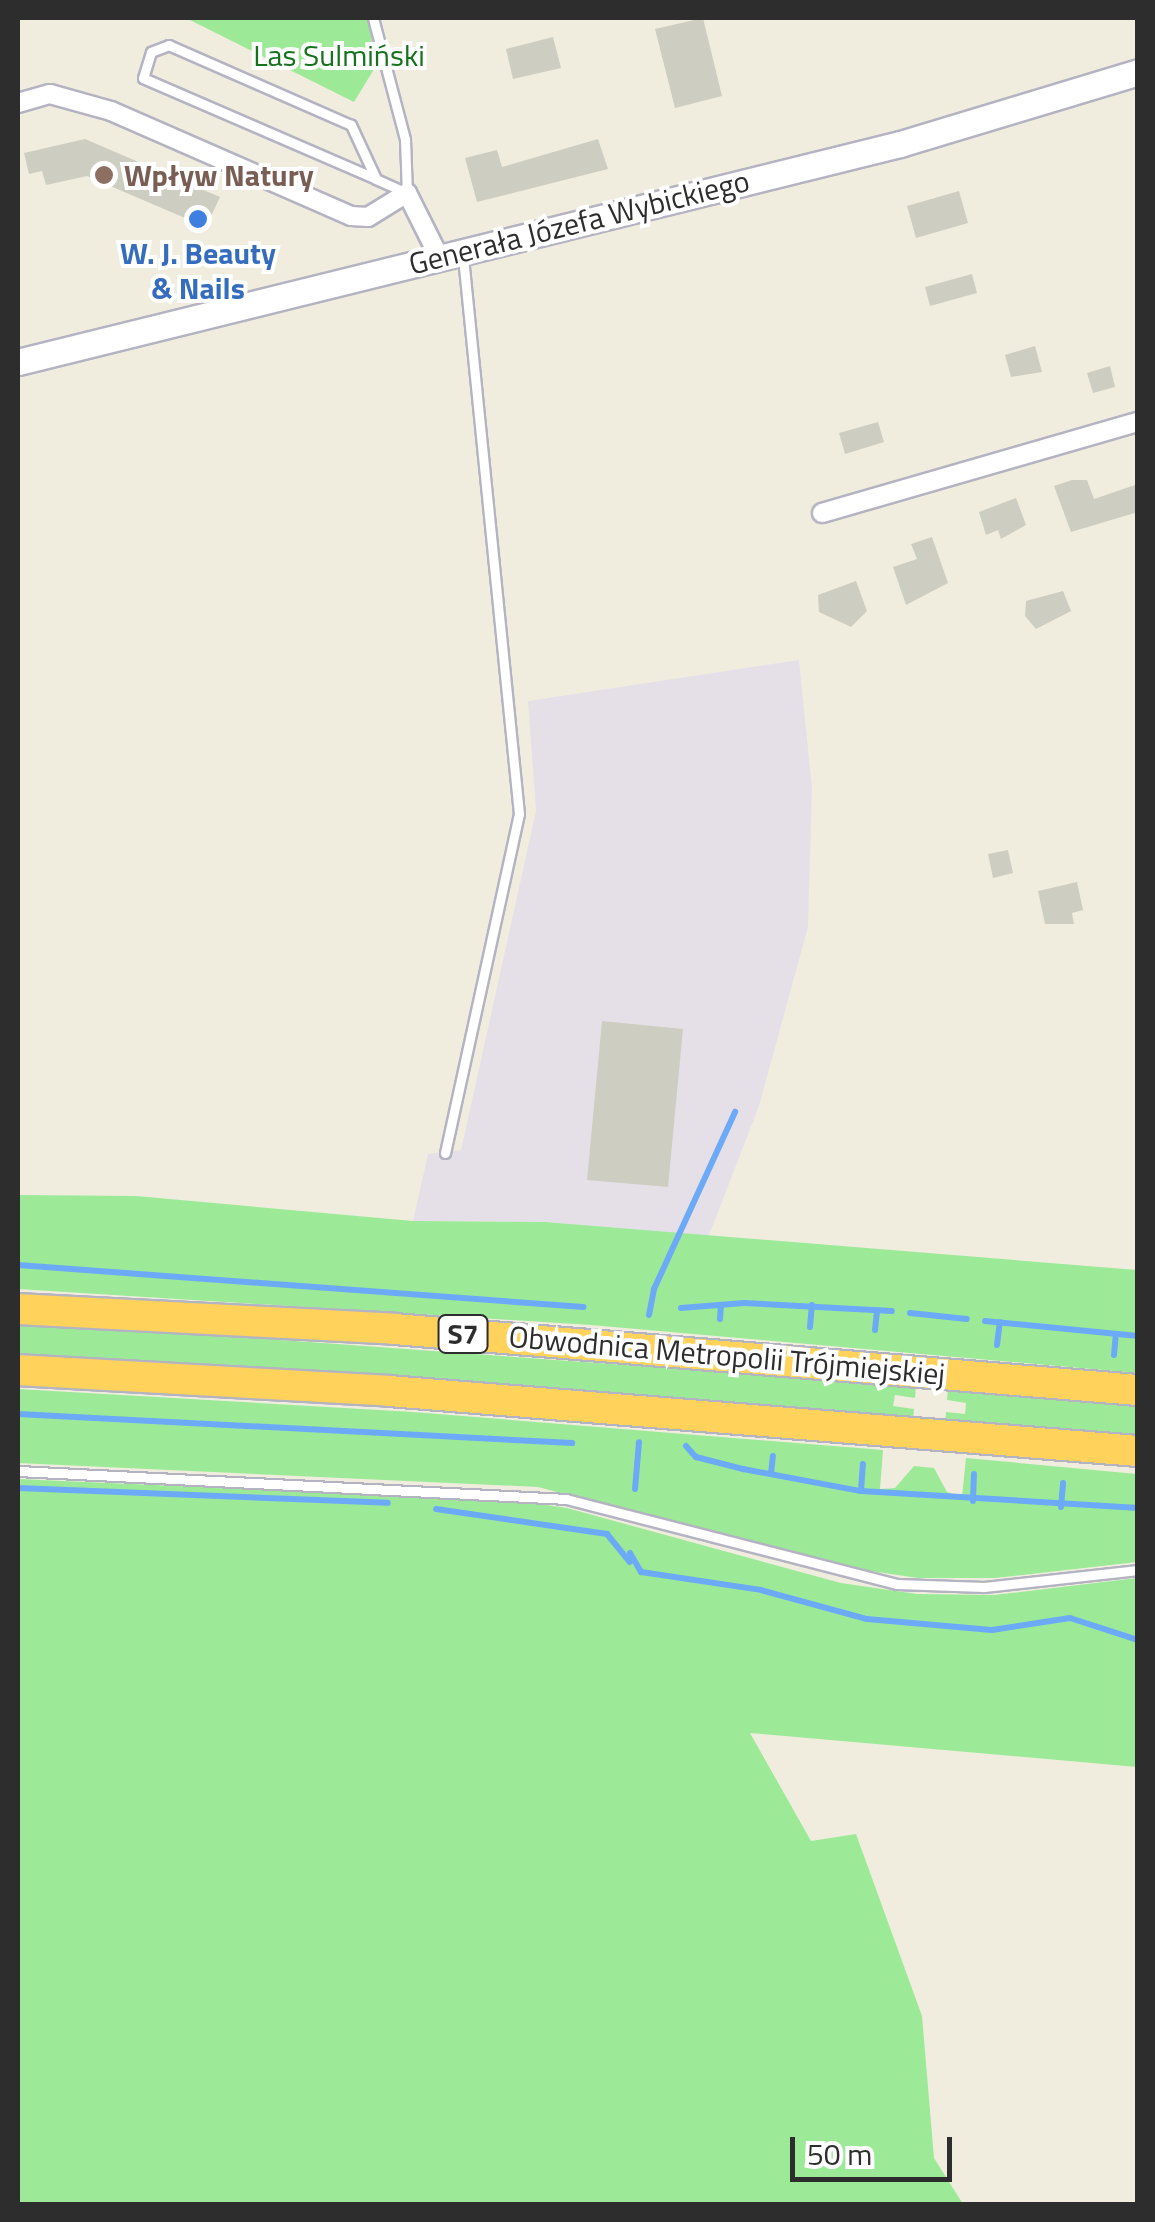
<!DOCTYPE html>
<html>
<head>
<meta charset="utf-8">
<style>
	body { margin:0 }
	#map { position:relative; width:1155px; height:2222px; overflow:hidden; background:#f0eddf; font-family:"Titillium Web",sans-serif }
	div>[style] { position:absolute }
	.industrial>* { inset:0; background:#e5e0e8 }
	.green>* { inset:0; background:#9cea98 }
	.stream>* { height:6px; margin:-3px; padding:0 3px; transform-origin:3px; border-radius:3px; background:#6caaf8 }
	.building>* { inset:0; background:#cecdc1 }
	.roads { filter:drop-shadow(2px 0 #b4b3c2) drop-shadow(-2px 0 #b4b3c2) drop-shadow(0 2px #b4b3c2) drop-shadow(0 -2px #b4b3c2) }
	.service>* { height:9px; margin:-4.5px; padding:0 4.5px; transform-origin:4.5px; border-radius:4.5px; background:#fff }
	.minor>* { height:18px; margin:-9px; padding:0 9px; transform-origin:9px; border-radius:9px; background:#fff }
	.secondary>* { height:25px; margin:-12.5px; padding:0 12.5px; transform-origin:12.5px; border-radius:12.5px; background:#fff }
	.motorway>* { height:30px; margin:-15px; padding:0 15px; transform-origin:15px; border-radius:15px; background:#ffd25b }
	.dots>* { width:28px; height:28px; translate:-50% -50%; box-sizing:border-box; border:5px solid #fff; border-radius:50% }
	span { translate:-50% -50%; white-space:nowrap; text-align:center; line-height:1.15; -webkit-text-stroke:8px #fff; paint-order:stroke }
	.shield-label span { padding:2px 8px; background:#fff; border:2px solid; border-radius:8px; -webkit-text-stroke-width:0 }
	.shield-label { font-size:28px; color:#2d2d2d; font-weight:700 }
	.park-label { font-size:30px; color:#15721d }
	.education-label { font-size:30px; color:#785e54; font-weight:700 }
	.left { translate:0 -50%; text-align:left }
	.street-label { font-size:30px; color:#2d2d2d }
	.shop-label { font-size:30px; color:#366cbe; font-weight:700 }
	.frame { position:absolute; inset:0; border:20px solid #2d2d2d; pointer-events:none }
	.scale { position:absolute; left:790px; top:2137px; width:162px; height:45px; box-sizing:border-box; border:5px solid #2d2d2d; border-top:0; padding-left:12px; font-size:30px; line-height:35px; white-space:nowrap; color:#2d2d2d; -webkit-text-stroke:8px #fff; paint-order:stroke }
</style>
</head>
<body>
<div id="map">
	<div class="industrial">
		<i style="clip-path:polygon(799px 660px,812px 788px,808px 927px,759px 1106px,708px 1238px,545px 1222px,413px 1221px,428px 1154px,461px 1150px,536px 811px,528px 701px)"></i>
	</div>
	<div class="green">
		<i style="clip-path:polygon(186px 18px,368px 18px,376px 66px,354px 102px)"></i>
		<i style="clip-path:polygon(18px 1195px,136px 1196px,413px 1221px,545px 1222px,1137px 1270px,1137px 1373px,591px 1325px,18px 1289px)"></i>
		<i style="clip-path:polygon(18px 1321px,916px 1386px,915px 1398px,895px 1395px,893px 1406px,914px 1409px,913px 1421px,18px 1357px)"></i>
		<i style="clip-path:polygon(18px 1389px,413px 1412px,883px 1450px,880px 1489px,895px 1488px,914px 1466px,934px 1468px,947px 1492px,962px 1497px,966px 1458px,1137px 1474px,1137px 1562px,995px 1578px,918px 1578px,844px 1567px,538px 1487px,18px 1463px)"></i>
		<i style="clip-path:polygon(948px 1389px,1137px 1406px,1137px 1441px,945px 1424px,946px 1412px,965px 1414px,966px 1403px,947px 1400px)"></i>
		<i style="clip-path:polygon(18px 1479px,520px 1501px,567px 1508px,841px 1583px,917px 1594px,994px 1595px,1137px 1578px,1137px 1767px,750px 1733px,811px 1841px,856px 1834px,922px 2016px,934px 2158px,963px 2204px,18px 2204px)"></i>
	</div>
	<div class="stream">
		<i style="left:18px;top:1265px;width:567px;rotate:4.25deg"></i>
		<i style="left:681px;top:1308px;width:63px;rotate:-4.5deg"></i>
		<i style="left:744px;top:1303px;width:148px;rotate:3.1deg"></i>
		<i style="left:910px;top:1313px;width:57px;rotate:6deg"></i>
		<i style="left:649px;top:1315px;width:26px;rotate:-79deg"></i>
		<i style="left:654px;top:1289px;width:195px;rotate:-65.4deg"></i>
		<i style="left:720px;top:1319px;width:14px;rotate:-86deg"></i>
		<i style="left:985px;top:1321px;width:154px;rotate:5.6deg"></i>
		<i style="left:810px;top:1327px;width:22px;rotate:-85deg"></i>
		<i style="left:875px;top:1330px;width:20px;rotate:-84deg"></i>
		<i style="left:997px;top:1345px;width:23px;rotate:-83deg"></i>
		<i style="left:1114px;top:1355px;width:21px;rotate:-85deg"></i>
		<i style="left:18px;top:1414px;width:555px;rotate:3deg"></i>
		<i style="left:686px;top:1446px;width:15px;rotate:48deg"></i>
		<i style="left:696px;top:1457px;width:49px;rotate:14.3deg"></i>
		<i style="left:743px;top:1469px;width:120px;rotate:10.6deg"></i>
		<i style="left:861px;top:1491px;width:278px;rotate:3.5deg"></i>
		<i style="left:771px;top:1474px;width:18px;rotate:-84deg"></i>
		<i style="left:18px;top:1488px;width:370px;rotate:2.3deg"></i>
		<i style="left:635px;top:1489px;width:47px;rotate:-85.1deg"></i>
		<i style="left:861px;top:1491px;width:27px;rotate:-86deg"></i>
		<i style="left:973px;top:1501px;width:27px;rotate:-88deg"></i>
		<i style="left:1061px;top:1507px;width:24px;rotate:-85deg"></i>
		<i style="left:436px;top:1509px;width:173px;rotate:8.3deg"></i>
		<i style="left:607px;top:1534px;width:36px;rotate:51deg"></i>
		<i style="left:630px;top:1553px;width:22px;rotate:60deg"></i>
		<i style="left:641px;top:1572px;width:121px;rotate:8.5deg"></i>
		<i style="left:761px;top:1590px;width:110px;rotate:15.3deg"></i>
		<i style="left:867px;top:1619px;width:125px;rotate:5deg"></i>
		<i style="left:992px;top:1630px;width:79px;rotate:-8.7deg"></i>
		<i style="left:1070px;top:1618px;width:71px;rotate:17.9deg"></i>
	</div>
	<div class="building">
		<i style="clip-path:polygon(703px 18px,722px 96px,675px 108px,655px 29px)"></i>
		<i style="clip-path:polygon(553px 37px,561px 68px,513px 79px,506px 49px)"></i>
		<i style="clip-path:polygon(85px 139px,220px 197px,206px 227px,87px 176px,46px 185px,42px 171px,29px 174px,24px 153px)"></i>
		<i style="clip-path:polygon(598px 139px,608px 169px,477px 202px,465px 158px,497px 150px,502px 167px)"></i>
		<i style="clip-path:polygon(959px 191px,968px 223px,916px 238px,907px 206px)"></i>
		<i style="clip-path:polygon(972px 274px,977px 293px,930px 306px,925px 287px)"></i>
		<i style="clip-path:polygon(1035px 346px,1042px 372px,1011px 377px,1005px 355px)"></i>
		<i style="clip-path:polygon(1110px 366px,1115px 387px,1093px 393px,1087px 373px)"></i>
		<i style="clip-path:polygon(878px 422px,884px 442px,845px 454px,839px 433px)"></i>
		<i style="clip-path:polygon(1072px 480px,1087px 480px,1094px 499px,1138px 484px,1138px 512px,1071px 532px,1054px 486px)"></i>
		<i style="clip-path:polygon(1016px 498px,1026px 525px,1001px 539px,998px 530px,986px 535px,979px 512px)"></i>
		<i style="clip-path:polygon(932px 537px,948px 583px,906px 605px,893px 567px,917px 559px,911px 544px)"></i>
		<i style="clip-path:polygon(856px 581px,867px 611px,851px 627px,819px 612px,818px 595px)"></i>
		<i style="clip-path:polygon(1063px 591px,1071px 611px,1036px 629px,1025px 616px,1026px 601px)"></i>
		<i style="clip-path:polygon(1008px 850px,1013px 873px,993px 878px,988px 854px)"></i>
		<i style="clip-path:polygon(1077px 882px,1083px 910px,1072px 913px,1074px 924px,1045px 924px,1038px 891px)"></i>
		<i style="clip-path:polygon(602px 1021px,683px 1029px,668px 1187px,587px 1180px)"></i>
	</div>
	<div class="roads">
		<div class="service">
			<i style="left:373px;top:18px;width:125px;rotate:75.2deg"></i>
			<i style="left:405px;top:139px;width:54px;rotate:87.9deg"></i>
			<i style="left:407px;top:193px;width:34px;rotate:-156deg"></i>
			<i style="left:376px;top:179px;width:60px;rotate:-114.8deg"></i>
			<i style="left:351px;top:125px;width:199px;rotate:-156.3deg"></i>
			<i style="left:169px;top:45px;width:19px;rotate:159deg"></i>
			<i style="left:151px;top:52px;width:27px;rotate:107deg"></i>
			<i style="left:143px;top:78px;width:254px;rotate:23.4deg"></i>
			<i style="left:445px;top:1153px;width:347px;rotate:-77.7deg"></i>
			<i style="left:519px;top:814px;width:560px;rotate:-95.74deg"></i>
			<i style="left:18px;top:1471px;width:549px;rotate:2.92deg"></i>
			<i style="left:566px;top:1499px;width:342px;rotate:14.4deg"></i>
			<i style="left:897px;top:1584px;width:87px;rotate:2deg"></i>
			<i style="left:984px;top:1587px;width:155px;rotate:-6.3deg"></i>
		</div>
		<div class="minor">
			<i style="left:18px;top:103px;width:33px;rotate:-16deg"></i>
			<i style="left:50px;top:94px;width:63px;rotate:15.6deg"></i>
			<i style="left:111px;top:111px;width:262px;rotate:23.6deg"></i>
			<i style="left:351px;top:216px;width:17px;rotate:3deg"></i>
			<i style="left:368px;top:217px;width:46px;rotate:-31.6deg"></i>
			<i style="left:407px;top:193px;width:72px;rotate:63.4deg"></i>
			<i style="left:822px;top:513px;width:329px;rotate:-16.1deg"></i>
		</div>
		<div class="secondary">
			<i style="left:18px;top:362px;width:909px;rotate:-13.88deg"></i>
			<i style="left:900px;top:144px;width:249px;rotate:-16.8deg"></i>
		</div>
		<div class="motorway">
			<i style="left:18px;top:1309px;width:377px;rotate:3deg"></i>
			<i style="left:394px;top:1329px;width:746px;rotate:4.69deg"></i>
			<i style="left:18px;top:1370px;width:372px;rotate:3.2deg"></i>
			<i style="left:389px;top:1391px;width:751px;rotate:4.58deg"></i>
		</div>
	</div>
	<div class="dots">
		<i style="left:104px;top:175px;background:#8d6e63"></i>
		<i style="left:198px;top:219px;background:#3f7fe0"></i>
	</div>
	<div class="shield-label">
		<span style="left:463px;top:1334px">S7</span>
	</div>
	<div class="park-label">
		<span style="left:339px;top:55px">Las Sulmiński</span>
	</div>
	<div class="education-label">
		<span class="left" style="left:124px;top:175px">Wpływ Natury</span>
	</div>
	<div class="street-label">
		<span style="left:579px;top:222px;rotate:-14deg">Generała Józefa Wybickiego</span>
		<span style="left:727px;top:1355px;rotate:5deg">Obwodnica Metropolii Trójmiejskiej</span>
	</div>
	<div class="shop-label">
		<span style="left:198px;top:270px">W. J. Beauty<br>&amp; Nails</span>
	</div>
	<div class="frame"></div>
	<div class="scale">50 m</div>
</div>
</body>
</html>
